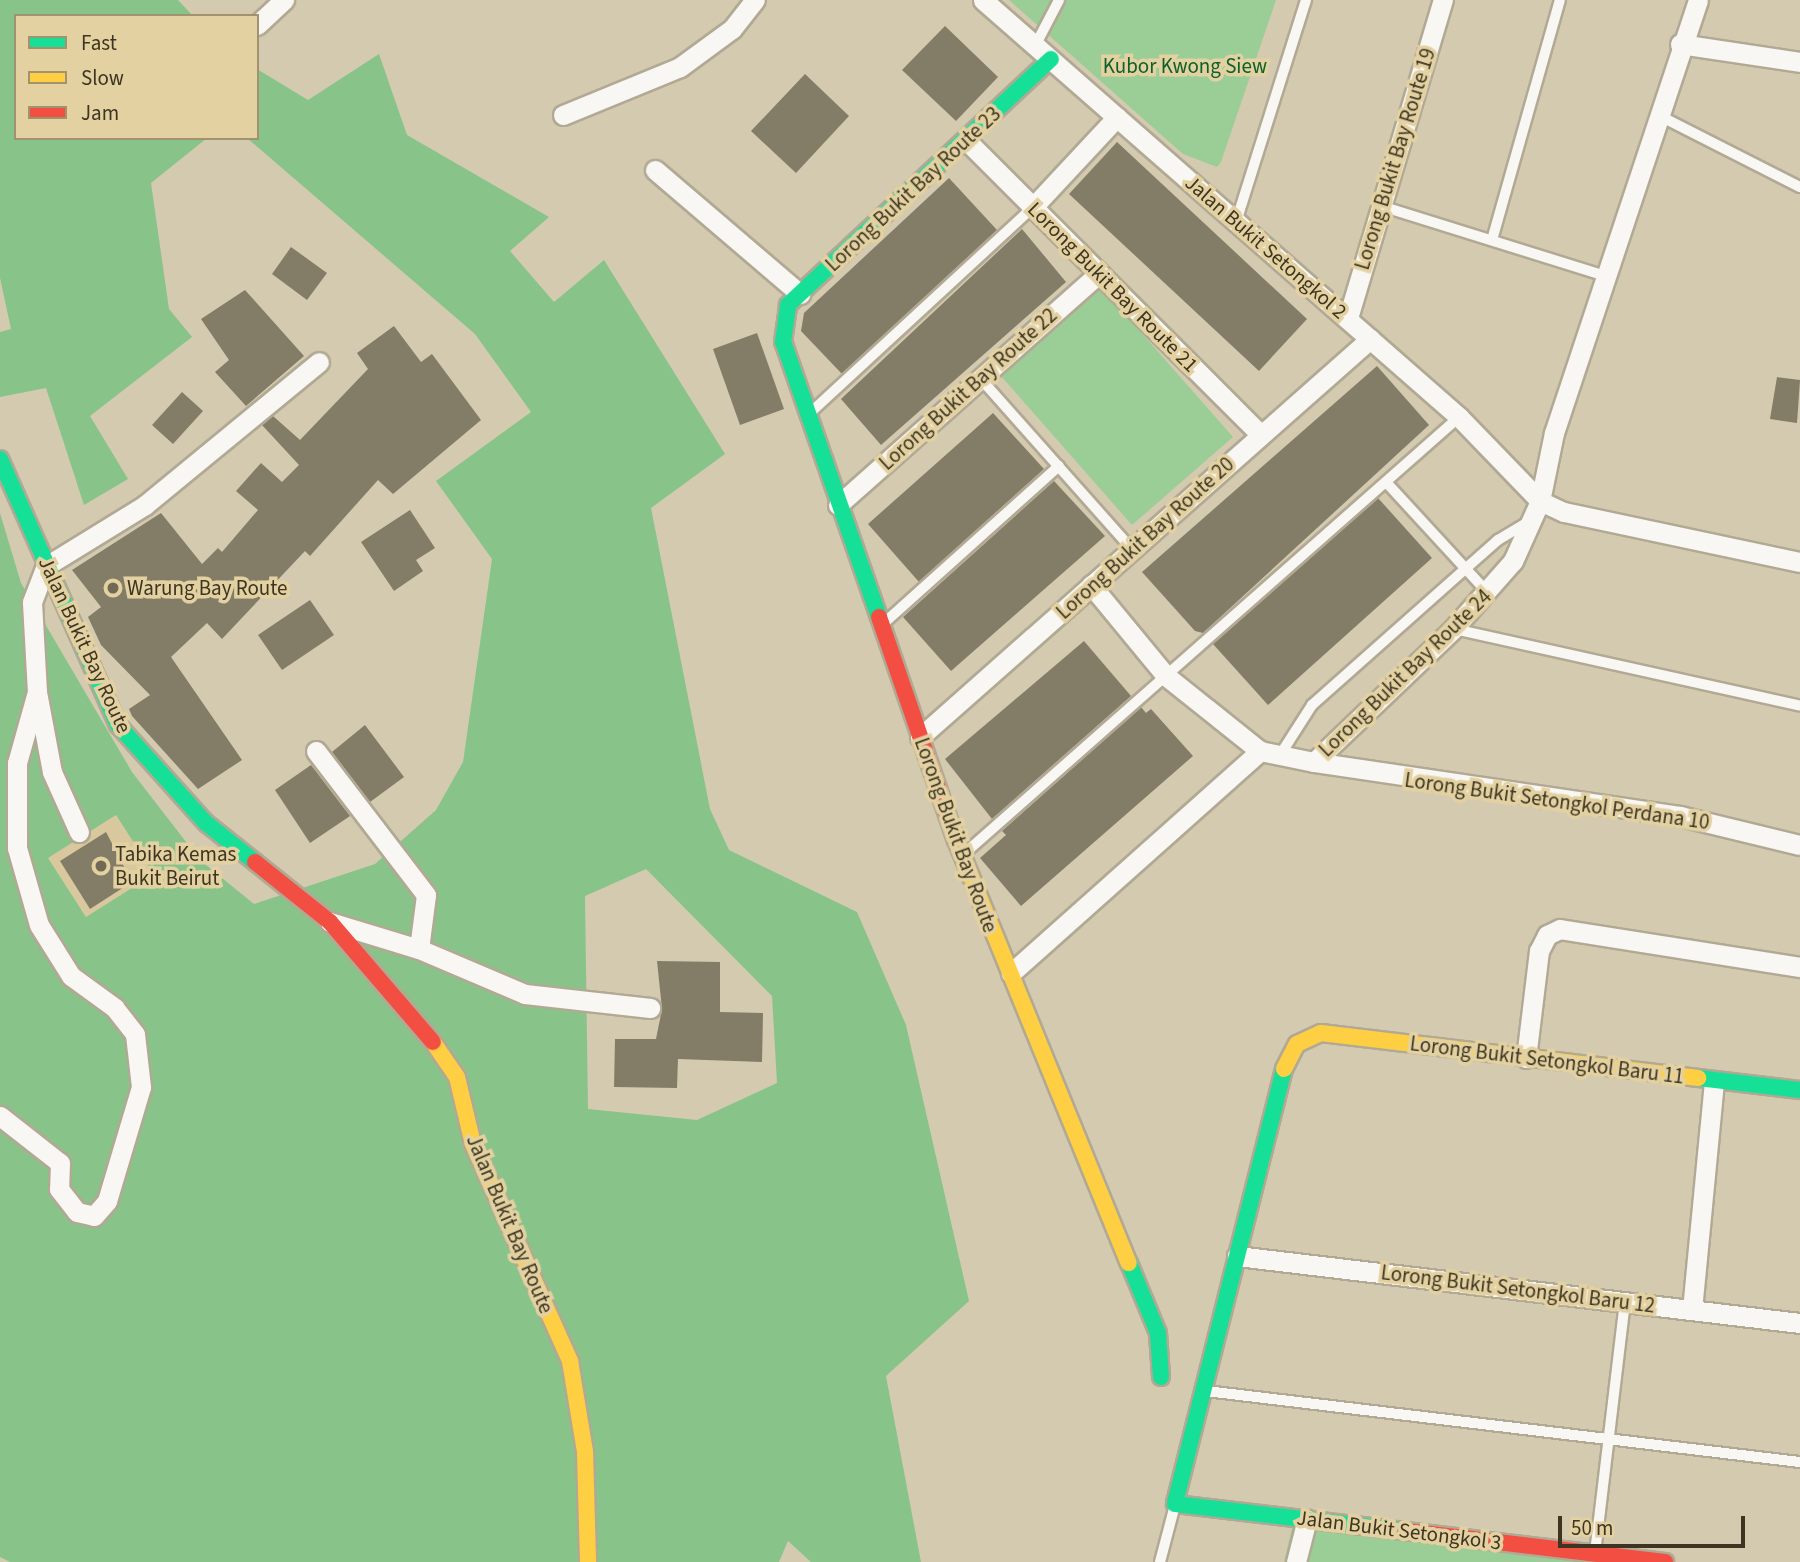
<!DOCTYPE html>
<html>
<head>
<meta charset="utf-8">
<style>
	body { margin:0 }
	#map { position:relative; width:1800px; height:1562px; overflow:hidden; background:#d4cab0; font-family:"Source Sans 3",sans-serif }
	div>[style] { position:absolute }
	.built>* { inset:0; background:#d9c89e }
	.green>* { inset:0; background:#9bcd97 }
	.forest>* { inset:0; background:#88c489 }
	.building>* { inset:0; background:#837c67 }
	.roads { filter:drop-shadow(2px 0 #b1a994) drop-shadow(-2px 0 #b1a994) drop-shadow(0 2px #b1a994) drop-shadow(0 -2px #b1a994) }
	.lane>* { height:10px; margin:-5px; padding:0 5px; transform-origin:5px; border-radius:5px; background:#f9f7f3 }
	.street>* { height:19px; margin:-9.5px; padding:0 9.5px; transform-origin:9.5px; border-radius:9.5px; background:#f9f7f3 }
	.fast>* { height:16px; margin:-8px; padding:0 8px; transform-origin:8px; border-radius:8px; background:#16e098 }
	.slow>* { height:16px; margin:-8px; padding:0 8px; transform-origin:8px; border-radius:8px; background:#ffcf43 }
	.jam>* { height:16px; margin:-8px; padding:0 8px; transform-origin:8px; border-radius:8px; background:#f24e42 }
	.dots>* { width:19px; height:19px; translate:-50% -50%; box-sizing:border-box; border:4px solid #e3d1a1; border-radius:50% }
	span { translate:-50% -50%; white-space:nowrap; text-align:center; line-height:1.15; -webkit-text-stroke:7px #e3d1a1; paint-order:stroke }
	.park-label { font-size:21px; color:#0d622b }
	.street-label { font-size:21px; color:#3d3522 }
	.poi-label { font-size:21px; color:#3d3522 }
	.left { translate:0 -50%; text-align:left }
	.legend { position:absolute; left:14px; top:14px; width:245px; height:126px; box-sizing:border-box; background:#e3d1a1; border:2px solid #a1936e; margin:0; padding:9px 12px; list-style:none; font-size:21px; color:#3d3522 }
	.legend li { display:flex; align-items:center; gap:14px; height:35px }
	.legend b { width:35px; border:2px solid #a1936e }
	.scale { position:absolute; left:1558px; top:1516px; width:187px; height:32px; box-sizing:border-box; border:4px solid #3d3522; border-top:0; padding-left:9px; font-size:21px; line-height:24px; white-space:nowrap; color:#3d3522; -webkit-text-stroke:5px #e3d1a1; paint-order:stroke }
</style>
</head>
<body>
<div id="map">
	<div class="built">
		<i style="clip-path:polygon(116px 815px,154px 874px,87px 918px,48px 858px)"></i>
	</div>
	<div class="green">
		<i style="clip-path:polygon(1009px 0,1276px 0,1221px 162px,1217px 167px,1183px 154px)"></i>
		<i style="clip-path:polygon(1102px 288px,1233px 437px,1132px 525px,1001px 376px)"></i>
		<i style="clip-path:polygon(1296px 1511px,1609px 1562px,1284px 1562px)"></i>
	</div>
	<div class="forest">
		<i style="clip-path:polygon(0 0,178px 0,193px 16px,16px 16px,16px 138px,207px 138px,151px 183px,169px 309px,192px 337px,90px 416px,128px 479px,84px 505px,46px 388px,0 397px,0 332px,11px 329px,0 278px)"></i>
		<i style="clip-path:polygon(evenodd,379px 54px,407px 135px,549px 217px,510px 251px,554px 302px,604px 260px,725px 454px,651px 508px,710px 809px,729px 850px,857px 912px,906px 1025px,969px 1301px,886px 1376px,921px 1562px,811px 1562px,788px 1541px,779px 1562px,10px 1562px,0 1557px,0 513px,21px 583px,132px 772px,200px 860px,254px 904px,375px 864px,436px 810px,463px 762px,492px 559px,436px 481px,531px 412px,475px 334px,247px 138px,257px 138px,257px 69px,308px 100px,379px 54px,116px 815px,154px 874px,86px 917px,48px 858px,116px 815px,379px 54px,646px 869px,772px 996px,777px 1083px,697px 1120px,588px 1109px,585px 896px,646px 869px)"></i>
	</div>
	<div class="building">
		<i style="clip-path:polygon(945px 26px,998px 77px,956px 121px,902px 70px)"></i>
		<i style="clip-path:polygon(805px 74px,849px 116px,796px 173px,751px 131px)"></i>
		<i style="clip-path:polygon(1117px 142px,1307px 319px,1259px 371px,1069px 194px)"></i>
		<i style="clip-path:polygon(949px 178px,997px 230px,842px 374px,801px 331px,804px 313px)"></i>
		<i style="clip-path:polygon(1022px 229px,1066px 282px,881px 445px,841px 399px)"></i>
		<i style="clip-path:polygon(291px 247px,327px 273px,307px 300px,272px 274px)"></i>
		<i style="clip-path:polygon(245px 290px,304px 356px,246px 406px,215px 372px,229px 360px,201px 319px)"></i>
		<i style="clip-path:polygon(394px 326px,421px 362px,432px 354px,481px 420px,393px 494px,378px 480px,310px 556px,305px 551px,222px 639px,207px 623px,171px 657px,242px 760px,198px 789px,132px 716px,129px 709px,150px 695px,101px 645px,88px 617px,101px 607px,72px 570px,161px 513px,202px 564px,218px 548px,222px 552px,258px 510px,236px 491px,261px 463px,282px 482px,299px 465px,262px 425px,273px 416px,300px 440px,368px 369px,357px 353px)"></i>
		<i style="clip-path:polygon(757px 333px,784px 409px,740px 425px,713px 349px)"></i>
		<i style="clip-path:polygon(1377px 366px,1429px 425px,1203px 633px,1195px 631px,1142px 572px)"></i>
		<i style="clip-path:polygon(1777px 377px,1800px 380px,1797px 423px,1770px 419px)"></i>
		<i style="clip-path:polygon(182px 392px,203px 411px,173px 444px,152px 425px)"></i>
		<i style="clip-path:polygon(993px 413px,1044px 469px,919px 582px,868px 524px)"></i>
		<i style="clip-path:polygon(1054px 481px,1105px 536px,951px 671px,903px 617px)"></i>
		<i style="clip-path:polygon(1378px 498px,1432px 558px,1268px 705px,1213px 644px)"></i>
		<i style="clip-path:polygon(410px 510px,435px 548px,416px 560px,423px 571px,394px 591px,361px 542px)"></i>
		<i style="clip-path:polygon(310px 600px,334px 635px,282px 670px,258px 635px)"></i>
		<i style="clip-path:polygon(1084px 641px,1131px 696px,992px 819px,945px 759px)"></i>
		<i style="clip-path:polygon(1141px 707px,1146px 713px,1151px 709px,1193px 756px,1021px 906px,980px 858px,1006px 835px,1002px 831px)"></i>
		<i style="clip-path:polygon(365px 725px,404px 777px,370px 802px,332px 752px)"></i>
		<i style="clip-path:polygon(311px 765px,350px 816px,310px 843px,275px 790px)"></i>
		<i style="clip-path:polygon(106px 832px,132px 882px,90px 909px,60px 861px)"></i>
		<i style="clip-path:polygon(657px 961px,720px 962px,720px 1012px,763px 1013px,762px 1062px,678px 1059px,677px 1088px,614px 1087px,615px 1039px,656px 1039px,662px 1009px)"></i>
	</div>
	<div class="roads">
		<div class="lane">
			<i style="left:1035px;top:46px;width:52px;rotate:-62.4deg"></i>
			<i style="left:1658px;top:115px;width:159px;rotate:26.9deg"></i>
			<i style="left:1381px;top:206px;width:236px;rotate:17.3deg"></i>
			<i style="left:1236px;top:222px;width:233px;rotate:-72.5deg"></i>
			<i style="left:1492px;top:240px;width:249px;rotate:-74.2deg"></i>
			<i style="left:980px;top:378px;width:229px;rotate:48.4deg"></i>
			<i style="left:810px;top:413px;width:304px;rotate:-42.7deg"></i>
			<i style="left:1386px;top:482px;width:151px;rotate:47.4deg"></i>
			<i style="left:884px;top:623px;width:235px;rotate:-41.9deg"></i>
			<i style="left:1454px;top:629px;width:354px;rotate:12.5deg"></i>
			<i style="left:1280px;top:755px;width:59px;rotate:-57.4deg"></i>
			<i style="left:1312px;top:705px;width:249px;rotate:-41.6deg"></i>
			<i style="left:1498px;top:540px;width:35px;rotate:-31deg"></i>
			<i style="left:965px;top:853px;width:659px;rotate:-41.43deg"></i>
			<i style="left:1206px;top:1391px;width:598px;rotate:6.82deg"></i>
			<i style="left:1595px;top:1553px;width:253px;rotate:-83.2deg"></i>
			<i style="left:1160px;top:1562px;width:59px;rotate:-75.3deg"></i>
		</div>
		<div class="street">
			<i style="left:983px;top:0;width:633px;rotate:41.22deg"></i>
			<i style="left:1459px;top:417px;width:117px;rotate:46deg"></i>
			<i style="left:1540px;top:501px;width:26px;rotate:25deg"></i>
			<i style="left:1564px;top:512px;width:241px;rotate:12deg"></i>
			<i style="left:257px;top:25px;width:37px;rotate:-43deg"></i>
			<i style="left:1680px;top:44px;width:121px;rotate:8.5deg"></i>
			<i style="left:563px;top:115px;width:126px;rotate:-22.3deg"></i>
			<i style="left:680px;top:67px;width:64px;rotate:-36.2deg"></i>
			<i style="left:732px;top:29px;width:37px;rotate:-52deg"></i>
			<i style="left:966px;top:140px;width:417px;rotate:45deg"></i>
			<i style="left:655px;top:170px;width:191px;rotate:40.5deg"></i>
			<i style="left:1033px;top:207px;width:123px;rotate:-47deg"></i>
			<i style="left:1348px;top:318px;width:332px;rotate:-73.4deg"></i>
			<i style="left:838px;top:505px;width:349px;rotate:-41.6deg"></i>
			<i style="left:1091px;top:585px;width:118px;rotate:50.5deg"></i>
			<i style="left:1166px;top:676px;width:120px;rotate:38.6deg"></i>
			<i style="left:920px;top:737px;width:601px;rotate:-41.49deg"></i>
			<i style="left:316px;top:751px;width:181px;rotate:52.6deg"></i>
			<i style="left:426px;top:895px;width:54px;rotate:97.4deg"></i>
			<i style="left:1314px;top:762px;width:370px;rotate:8.4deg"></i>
			<i style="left:1680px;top:816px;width:123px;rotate:13.6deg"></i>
			<i style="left:79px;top:832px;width:66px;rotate:-114.2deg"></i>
			<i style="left:52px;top:772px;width:81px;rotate:-100.6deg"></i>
			<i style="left:37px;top:692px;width:90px;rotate:-93.2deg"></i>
			<i style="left:32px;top:602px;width:39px;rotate:-69deg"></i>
			<i style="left:46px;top:566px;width:116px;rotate:-31.6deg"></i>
			<i style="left:145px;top:505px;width:225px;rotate:-39.4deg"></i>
			<i style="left:330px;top:922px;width:93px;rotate:16.9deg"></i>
			<i style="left:419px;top:949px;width:115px;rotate:23deg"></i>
			<i style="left:525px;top:994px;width:126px;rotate:6.4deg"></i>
			<i style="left:1011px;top:973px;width:334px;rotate:-41.7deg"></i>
			<i style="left:1260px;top:751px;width:55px;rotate:11.5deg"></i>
			<i style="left:1314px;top:762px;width:192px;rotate:-43.7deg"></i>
			<i style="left:1453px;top:629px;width:91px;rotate:-48.6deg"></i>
			<i style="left:1513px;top:561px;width:66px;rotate:-65.8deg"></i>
			<i style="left:1540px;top:501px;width:69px;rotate:-78.4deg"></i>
			<i style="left:1554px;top:433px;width:456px;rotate:-71.6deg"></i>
			<i style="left:1526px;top:1058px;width:108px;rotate:-83.1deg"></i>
			<i style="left:1539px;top:951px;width:18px;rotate:-63deg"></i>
			<i style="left:1547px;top:935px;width:14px;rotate:-25deg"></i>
			<i style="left:1560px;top:929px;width:243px;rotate:9deg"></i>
			<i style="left:0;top:1116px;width:76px;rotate:38.1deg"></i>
			<i style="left:60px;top:1163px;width:26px;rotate:92deg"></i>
			<i style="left:59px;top:1189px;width:29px;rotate:52deg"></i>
			<i style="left:77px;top:1212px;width:17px;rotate:13deg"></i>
			<i style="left:94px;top:1216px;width:20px;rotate:-49deg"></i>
			<i style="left:107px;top:1201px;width:119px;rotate:-73.4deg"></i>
			<i style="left:141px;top:1087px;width:53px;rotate:-96.5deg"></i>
			<i style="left:135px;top:1034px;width:33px;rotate:-128deg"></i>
			<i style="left:115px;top:1008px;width:54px;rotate:-144deg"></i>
			<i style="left:71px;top:976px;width:60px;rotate:-122.1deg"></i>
			<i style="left:39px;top:925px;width:80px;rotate:-105.9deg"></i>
			<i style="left:17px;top:848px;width:85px;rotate:-90deg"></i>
			<i style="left:17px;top:763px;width:74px;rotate:-74.3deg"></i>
			<i style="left:1237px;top:1256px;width:567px;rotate:6.79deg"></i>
			<i style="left:1692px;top:1310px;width:230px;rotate:-84.5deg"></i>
			<i style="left:1296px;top:1562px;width:44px;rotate:-75.7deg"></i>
		</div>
		<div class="fast">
			<i style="left:0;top:459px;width:291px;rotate:66.1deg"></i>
			<i style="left:118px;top:725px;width:132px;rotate:48.1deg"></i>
			<i style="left:206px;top:823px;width:63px;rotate:38.5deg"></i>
			<i style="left:879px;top:617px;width:291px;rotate:-109.2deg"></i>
			<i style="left:783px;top:342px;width:37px;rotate:-82deg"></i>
			<i style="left:788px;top:305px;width:360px;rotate:-43.1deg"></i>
			<i style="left:1284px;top:1069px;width:448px;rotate:104.1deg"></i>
			<i style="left:1175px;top:1504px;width:232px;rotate:6.7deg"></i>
			<i style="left:1698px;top:1078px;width:103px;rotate:6.7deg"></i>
			<i style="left:1129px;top:1263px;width:76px;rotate:67.5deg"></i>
			<i style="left:1158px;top:1333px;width:44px;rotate:86.1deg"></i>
		</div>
		<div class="slow">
			<i style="left:956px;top:840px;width:457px;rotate:67.8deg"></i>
			<i style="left:433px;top:1042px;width:42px;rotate:55.6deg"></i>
			<i style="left:457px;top:1077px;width:69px;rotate:76.6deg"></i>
			<i style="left:473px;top:1144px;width:238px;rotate:65.9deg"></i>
			<i style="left:570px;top:1361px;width:92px;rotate:80.6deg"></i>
			<i style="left:585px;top:1452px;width:110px;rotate:88.4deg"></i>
			<i style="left:1284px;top:1069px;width:28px;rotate:-63deg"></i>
			<i style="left:1297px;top:1044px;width:26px;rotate:-25deg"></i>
			<i style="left:1321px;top:1033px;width:380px;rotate:6.8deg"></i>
		</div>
		<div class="jam">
			<i style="left:879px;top:617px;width:236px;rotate:71deg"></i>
			<i style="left:255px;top:862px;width:96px;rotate:38.7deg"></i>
			<i style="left:330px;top:922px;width:158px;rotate:49.4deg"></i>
			<i style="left:1405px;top:1531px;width:262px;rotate:6.8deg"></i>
		</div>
	</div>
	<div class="dots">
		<i style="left:113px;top:588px;background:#726954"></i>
		<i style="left:101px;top:866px;background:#726954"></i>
	</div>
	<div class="park-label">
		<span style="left:1185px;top:66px">Kubor Kwong Siew</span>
	</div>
	<div class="street-label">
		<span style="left:1395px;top:159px;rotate:-73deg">Lorong Bukit Bay Route 19</span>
		<span style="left:913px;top:189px;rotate:-43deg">Lorong Bukit Bay Route 23</span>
		<span style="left:1266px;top:247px;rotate:41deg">Jalan Bukit Setongkol 2</span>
		<span style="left:1113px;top:287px;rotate:45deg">Lorong Bukit Bay Route 21</span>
		<span style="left:968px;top:389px;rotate:-42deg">Lorong Bukit Bay Route 22</span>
		<span style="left:1145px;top:538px;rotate:-42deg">Lorong Bukit Bay Route 20</span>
		<span style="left:85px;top:645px;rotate:65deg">Jalan Bukit Bay Route</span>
		<span style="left:1405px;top:673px;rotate:-44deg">Lorong Bukit Bay Route 24</span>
		<span style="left:1557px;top:801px;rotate:8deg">Lorong Bukit Setongkol Perdana 10</span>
		<span style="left:956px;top:835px;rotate:70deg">Lorong Bukit Bay Route</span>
		<span style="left:1547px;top:1060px;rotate:7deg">Lorong Bukit Setongkol Baru 11</span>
		<span style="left:510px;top:1224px;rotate:67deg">Jalan Bukit Bay Route</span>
		<span style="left:1518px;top:1289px;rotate:7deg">Lorong Bukit Setongkol Baru 12</span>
		<span style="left:1399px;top:1530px;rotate:7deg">Jalan Bukit Setongkol 3</span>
	</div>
	<div class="poi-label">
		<span class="left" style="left:127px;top:588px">Warung Bay Route</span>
		<span class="left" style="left:115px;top:866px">Tabika Kemas<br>Bukit Beirut</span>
	</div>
	<ul class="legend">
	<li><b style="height:9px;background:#16e098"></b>Fast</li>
	<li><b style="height:9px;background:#ffcf43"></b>Slow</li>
	<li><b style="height:9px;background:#f24e42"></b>Jam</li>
	</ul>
	<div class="scale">50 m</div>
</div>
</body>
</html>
